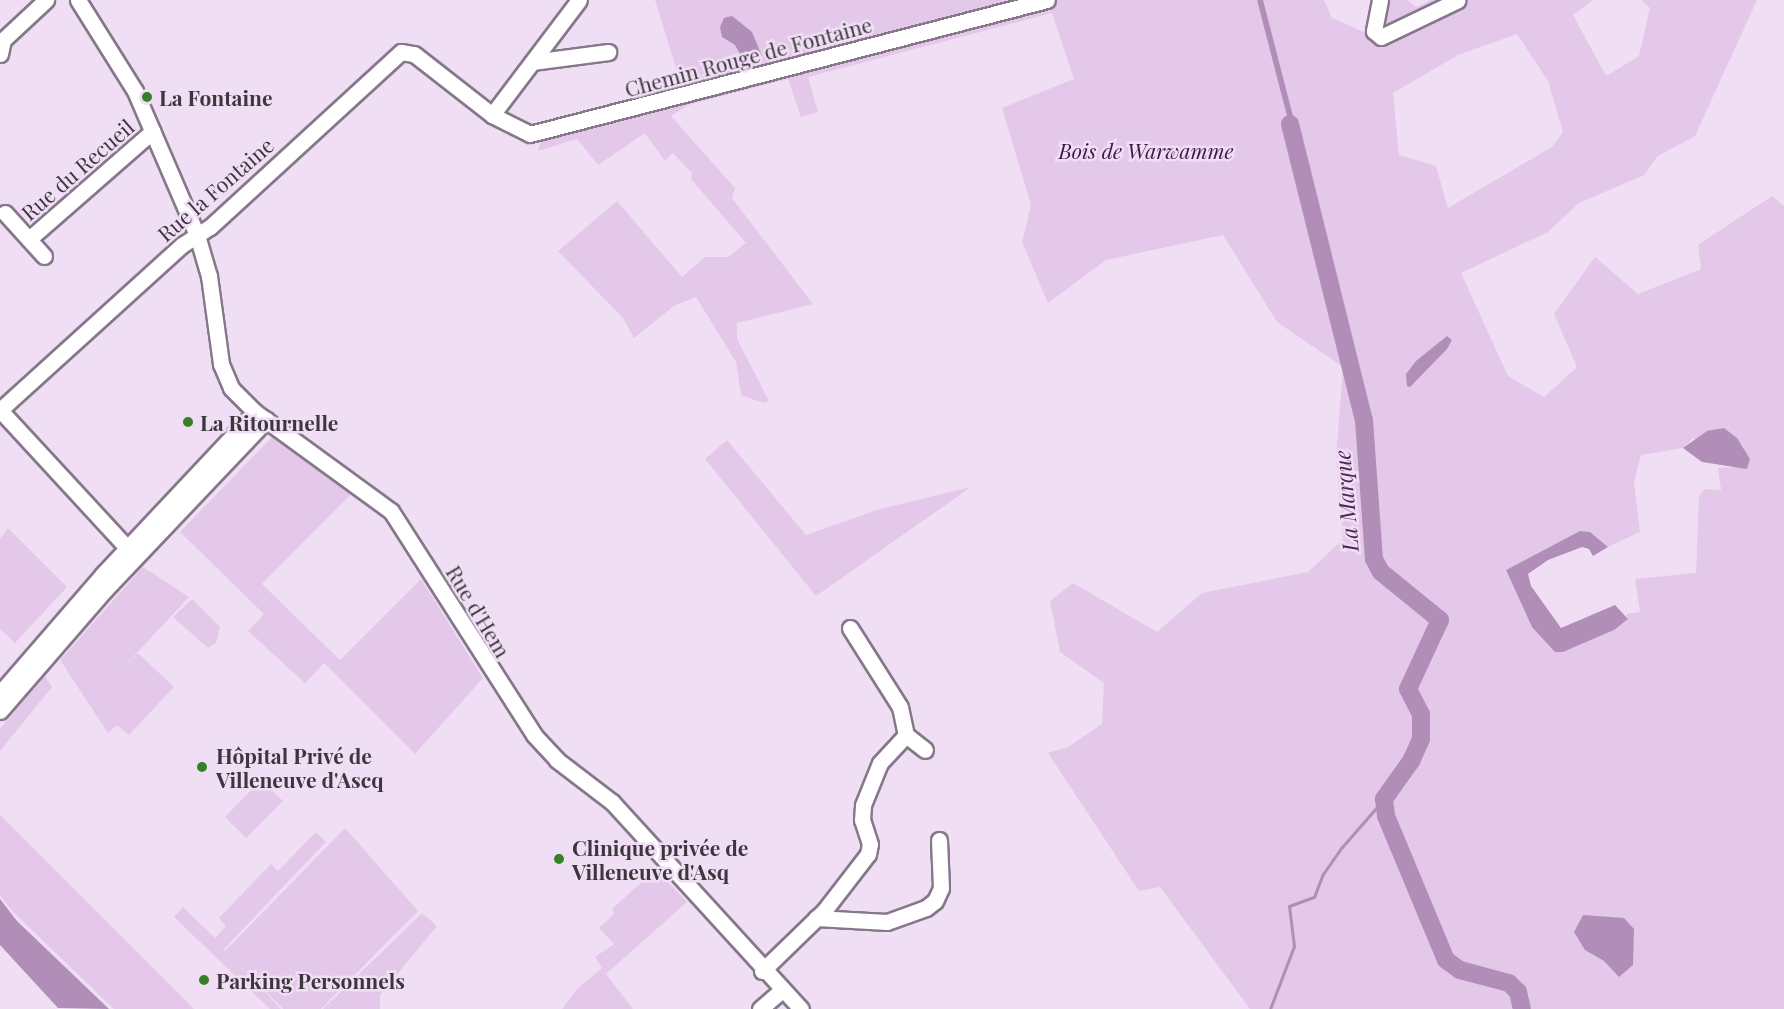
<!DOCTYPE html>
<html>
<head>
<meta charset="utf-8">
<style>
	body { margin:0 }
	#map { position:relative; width:1784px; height:1009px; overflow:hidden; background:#f0dff4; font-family:"Playfair Display",serif }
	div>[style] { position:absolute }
	.green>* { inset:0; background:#e4c8e9 }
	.water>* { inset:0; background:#b18eb8 }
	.stream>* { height:3px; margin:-1.5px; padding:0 1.5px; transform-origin:1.5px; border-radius:1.5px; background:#b18eb8 }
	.river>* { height:18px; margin:-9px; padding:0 9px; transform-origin:9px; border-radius:9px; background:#b18eb8 }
	.roads { filter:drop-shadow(2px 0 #87778a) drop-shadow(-2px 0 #87778a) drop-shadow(0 2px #87778a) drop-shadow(0 -2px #87778a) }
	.minor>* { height:15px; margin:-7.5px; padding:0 7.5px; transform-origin:7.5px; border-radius:7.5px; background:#fff }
	.dots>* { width:16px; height:16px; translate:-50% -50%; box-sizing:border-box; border:3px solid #f0dff4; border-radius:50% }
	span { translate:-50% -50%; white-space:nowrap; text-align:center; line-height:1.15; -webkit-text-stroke:5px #f0dff4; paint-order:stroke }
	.street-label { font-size:21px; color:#3d363e }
	.poi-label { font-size:21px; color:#3d363e; font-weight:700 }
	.left { translate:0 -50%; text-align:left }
	.park-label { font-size:21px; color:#41154a; font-style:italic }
	.water-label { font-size:22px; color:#4f2358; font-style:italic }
</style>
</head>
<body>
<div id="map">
	<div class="green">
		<i style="clip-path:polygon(evenodd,655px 0,1324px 0,1332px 18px,1364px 32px,1371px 0,1407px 0,1416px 7px,1431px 0,1593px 0,1573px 15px,1606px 76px,1639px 56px,1650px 8px,1641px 0,1757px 0,1695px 136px,1658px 156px,1644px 175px,1579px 203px,1548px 232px,1461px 273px,1508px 376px,1544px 397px,1577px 367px,1554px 314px,1595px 257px,1638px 294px,1701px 269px,1698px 245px,1772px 196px,1784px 206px,1784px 1009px,1250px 1009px,1160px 887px,1139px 891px,1048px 753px,1068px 747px,1102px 724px,1104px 683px,1060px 652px,1050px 601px,1073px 583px,1157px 632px,1202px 593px,1308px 572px,1343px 539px,1336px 458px,1343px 367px,1277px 322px,1223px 235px,1106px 260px,1048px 303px,1022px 242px,1031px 205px,1002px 108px,1074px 79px,1052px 13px,808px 77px,818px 112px,801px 117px,788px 79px,688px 105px,671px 116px,735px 188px,732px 198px,813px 304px,737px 323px,737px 339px,769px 401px,763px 403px,741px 395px,736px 362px,696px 297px,674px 306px,634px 338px,623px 318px,558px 251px,617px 201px,682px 277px,705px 257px,728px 257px,746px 243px,691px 179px,692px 173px,673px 153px,665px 161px,645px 133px,598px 165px,577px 139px,538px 151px,545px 123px,683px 90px,655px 0,1517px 34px,1548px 81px,1563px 132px,1552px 147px,1448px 208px,1436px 166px,1399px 155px,1393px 93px,1458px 55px,1517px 34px,655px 0,1693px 438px,1735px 467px,1718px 468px,1721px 490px,1705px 489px,1699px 496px,1696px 573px,1635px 579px,1640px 612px,1626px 614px,1628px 619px,1614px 630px,1563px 652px,1532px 627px,1506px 570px,1580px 531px,1590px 532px,1608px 547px,1640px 532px,1634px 482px,1641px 455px,1683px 448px,1693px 438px)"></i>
		<i style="clip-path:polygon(274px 435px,354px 491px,262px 584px,340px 660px,421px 579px,483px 678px,415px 754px,324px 663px,305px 683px,248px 631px,264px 614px,180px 532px)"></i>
		<i style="clip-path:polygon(727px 440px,806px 535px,880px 509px,971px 487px,816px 596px,705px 459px)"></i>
		<i style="clip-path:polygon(8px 528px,67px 587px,15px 643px,0 629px,0 539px)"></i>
		<i style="clip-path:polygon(143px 567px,189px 597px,121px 670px,138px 653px,174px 687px,129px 735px,117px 725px,108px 733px,60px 660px)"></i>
		<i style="clip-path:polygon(192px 599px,220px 627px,216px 643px,208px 648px,173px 617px)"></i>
		<i style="clip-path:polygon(45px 676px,52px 687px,0 751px,0 729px)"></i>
		<i style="clip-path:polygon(261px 780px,283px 801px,246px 838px,225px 817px)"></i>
		<i style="clip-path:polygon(0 815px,194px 1009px,114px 1009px,13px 912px,0 895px)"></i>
		<i style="clip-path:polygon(345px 828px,418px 911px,321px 1009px,283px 1009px,237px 963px,281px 1009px,270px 1009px,174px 917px,183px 907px,215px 938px,226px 926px,219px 918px,271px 864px,278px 871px,316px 832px,326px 842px,224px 949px,225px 951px)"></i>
		<i style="clip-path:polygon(656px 869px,687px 902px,606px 974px,633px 1009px,562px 1009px,577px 989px,602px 968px,595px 957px,614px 944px,599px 928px,615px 913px,612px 909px)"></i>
		<i style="clip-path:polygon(422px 913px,437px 926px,380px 995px,380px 1009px,323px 1009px)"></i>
	</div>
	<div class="water">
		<i style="clip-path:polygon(1257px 0,1263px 0,1348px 329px,1368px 424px,1361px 425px,1354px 375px)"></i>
		<i style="clip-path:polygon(732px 16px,752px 32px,762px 56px,740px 54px,735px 45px,722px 37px,720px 27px,724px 18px)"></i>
		<i style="clip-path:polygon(1447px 336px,1452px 340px,1447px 349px,1410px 387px,1407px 386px,1406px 374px,1416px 361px)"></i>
		<i style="clip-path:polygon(1724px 428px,1737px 438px,1750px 459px,1747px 469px,1702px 462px,1683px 448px,1707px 431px)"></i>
		<i style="clip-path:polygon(1580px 531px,1590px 532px,1608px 547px,1593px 556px,1589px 549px,1582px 547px,1548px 560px,1528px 574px,1531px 586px,1561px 628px,1615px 605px,1628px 619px,1614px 630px,1563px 652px,1555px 652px,1532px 627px,1506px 570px)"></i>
		<i style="clip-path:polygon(0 899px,17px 921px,109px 1009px,58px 1008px,0 945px)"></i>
		<i style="clip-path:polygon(1583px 915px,1624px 918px,1634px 929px,1633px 965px,1619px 977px,1604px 961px,1585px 950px,1574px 932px)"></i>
	</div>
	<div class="stream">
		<i style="left:1270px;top:1009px;width:67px;rotate:-69.1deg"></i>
		<i style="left:1294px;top:946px;width:40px;rotate:-97.1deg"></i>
		<i style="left:1289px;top:906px;width:27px;rotate:-20deg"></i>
		<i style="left:1314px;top:897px;width:25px;rotate:-69deg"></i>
		<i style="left:1323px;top:874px;width:33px;rotate:-55deg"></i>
		<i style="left:1342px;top:847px;width:64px;rotate:-48.8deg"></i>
	</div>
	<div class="river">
		<i style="left:1290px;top:124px;width:305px;rotate:76deg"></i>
		<i style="left:1364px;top:420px;width:139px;rotate:85.9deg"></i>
		<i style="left:1374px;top:559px;width:15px;rotate:62deg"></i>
		<i style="left:1381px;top:572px;width:76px;rotate:39.1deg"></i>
		<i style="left:1440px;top:620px;width:76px;rotate:114.9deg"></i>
		<i style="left:1408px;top:689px;width:28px;rotate:63deg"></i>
		<i style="left:1421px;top:714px;width:25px;rotate:90deg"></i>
		<i style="left:1421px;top:739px;width:24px;rotate:114deg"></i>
		<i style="left:1411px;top:761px;width:47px;rotate:125.4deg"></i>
		<i style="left:1384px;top:799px;width:17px;rotate:83deg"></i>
		<i style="left:1386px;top:816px;width:156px;rotate:67.4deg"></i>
		<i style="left:1446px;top:960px;width:17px;rotate:36deg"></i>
		<i style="left:1460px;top:970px;width:51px;rotate:14.9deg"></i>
		<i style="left:1509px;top:983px;width:13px;rotate:45deg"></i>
		<i style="left:1518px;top:992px;width:17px;rotate:77deg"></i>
	</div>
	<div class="roads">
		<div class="minor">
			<i style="left:78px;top:0;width:107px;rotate:57.9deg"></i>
			<i style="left:135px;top:91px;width:157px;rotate:66.7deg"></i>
			<i style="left:197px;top:235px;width:43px;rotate:73.7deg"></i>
			<i style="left:209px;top:276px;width:89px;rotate:82.2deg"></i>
			<i style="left:221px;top:364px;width:26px;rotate:67deg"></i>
			<i style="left:231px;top:388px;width:34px;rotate:45deg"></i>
			<i style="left:255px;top:412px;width:168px;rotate:36.1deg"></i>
			<i style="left:391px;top:511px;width:266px;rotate:57.4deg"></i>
			<i style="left:534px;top:735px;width:34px;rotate:47deg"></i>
			<i style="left:557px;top:760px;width:69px;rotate:37.4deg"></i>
			<i style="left:612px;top:802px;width:280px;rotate:47.6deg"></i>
			<i style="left:1380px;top:0;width:32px;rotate:101deg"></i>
			<i style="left:1374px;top:31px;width:9px;rotate:41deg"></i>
			<i style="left:1381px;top:37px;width:85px;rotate:-25.7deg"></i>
			<i style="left:0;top:54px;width:14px;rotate:-78deg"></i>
			<i style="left:3px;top:40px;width:59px;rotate:-42.9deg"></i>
			<i style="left:532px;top:62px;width:77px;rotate:-7.5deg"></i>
			<i style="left:492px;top:115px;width:144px;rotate:-52.9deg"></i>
			<i style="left:5px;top:213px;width:58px;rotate:47.8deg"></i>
			<i style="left:29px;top:239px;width:164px;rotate:-41.1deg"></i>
			<i style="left:0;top:410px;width:246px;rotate:-42.2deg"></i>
			<i style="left:182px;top:245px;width:33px;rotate:-33deg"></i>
			<i style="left:210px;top:227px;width:259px;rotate:-42.5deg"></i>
			<i style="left:401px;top:52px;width:13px;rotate:9deg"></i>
			<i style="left:414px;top:54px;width:99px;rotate:38deg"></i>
			<i style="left:492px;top:115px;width:42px;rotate:26.6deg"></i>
			<i style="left:530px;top:134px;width:534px;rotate:-14.53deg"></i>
			<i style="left:0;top:410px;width:195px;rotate:47.3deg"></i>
			<i style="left:850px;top:628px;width:93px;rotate:57.7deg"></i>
			<i style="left:900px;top:707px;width:29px;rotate:78deg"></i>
			<i style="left:906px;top:735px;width:24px;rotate:38deg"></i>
			<i style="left:0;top:693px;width:157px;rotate:-49.1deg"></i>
			<i style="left:103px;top:574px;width:222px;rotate:-46.8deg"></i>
			<i style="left:0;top:711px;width:159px;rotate:-49.1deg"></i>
			<i style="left:104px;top:591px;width:236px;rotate:-46.5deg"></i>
			<i style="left:816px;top:918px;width:71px;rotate:3.2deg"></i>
			<i style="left:887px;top:922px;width:41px;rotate:-19.7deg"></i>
			<i style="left:926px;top:908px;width:11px;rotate:-38deg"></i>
			<i style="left:935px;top:901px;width:14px;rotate:-65deg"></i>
			<i style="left:941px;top:888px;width:48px;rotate:-92.4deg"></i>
			<i style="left:762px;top:971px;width:86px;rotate:-44.1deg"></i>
			<i style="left:824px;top:911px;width:72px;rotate:-52.3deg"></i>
			<i style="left:868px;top:854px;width:10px;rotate:-79deg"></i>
			<i style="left:870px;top:844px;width:25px;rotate:-108deg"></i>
			<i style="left:862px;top:820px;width:15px;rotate:-86deg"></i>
			<i style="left:863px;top:805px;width:45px;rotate:-68deg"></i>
			<i style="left:880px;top:763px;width:38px;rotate:-47deg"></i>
			<i style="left:760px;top:1009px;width:29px;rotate:-41deg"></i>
		</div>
	</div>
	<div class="dots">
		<i style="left:147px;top:97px;background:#368027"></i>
		<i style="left:188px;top:422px;background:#368027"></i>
		<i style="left:202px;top:767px;background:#368027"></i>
		<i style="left:559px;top:859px;background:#368027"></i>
		<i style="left:204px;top:980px;background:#368027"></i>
	</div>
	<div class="street-label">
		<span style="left:748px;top:56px;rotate:-15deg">Chemin Rouge de Fontaine</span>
		<span style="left:77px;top:169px;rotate:-41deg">Rue du Recueil</span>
		<span style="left:215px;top:189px;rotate:-41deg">Rue la Fontaine</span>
		<span style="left:479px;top:611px;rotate:59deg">Rue d'Hem</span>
	</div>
	<div class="poi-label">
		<span class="left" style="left:159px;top:97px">La Fontaine</span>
		<span class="left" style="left:200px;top:422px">La Ritournelle</span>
		<span class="left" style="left:216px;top:767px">Hôpital Privé de<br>Villeneuve d'Ascq</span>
		<span class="left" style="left:572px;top:859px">Clinique privée de<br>Villeneuve d'Asq</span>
		<span class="left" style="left:216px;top:980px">Parking Personnels</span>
	</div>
	<div class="park-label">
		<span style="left:1146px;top:150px">Bois de Warwamme</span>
	</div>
	<div class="water-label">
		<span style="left:1346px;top:501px;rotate:-95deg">La Marque</span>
	</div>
</div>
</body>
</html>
